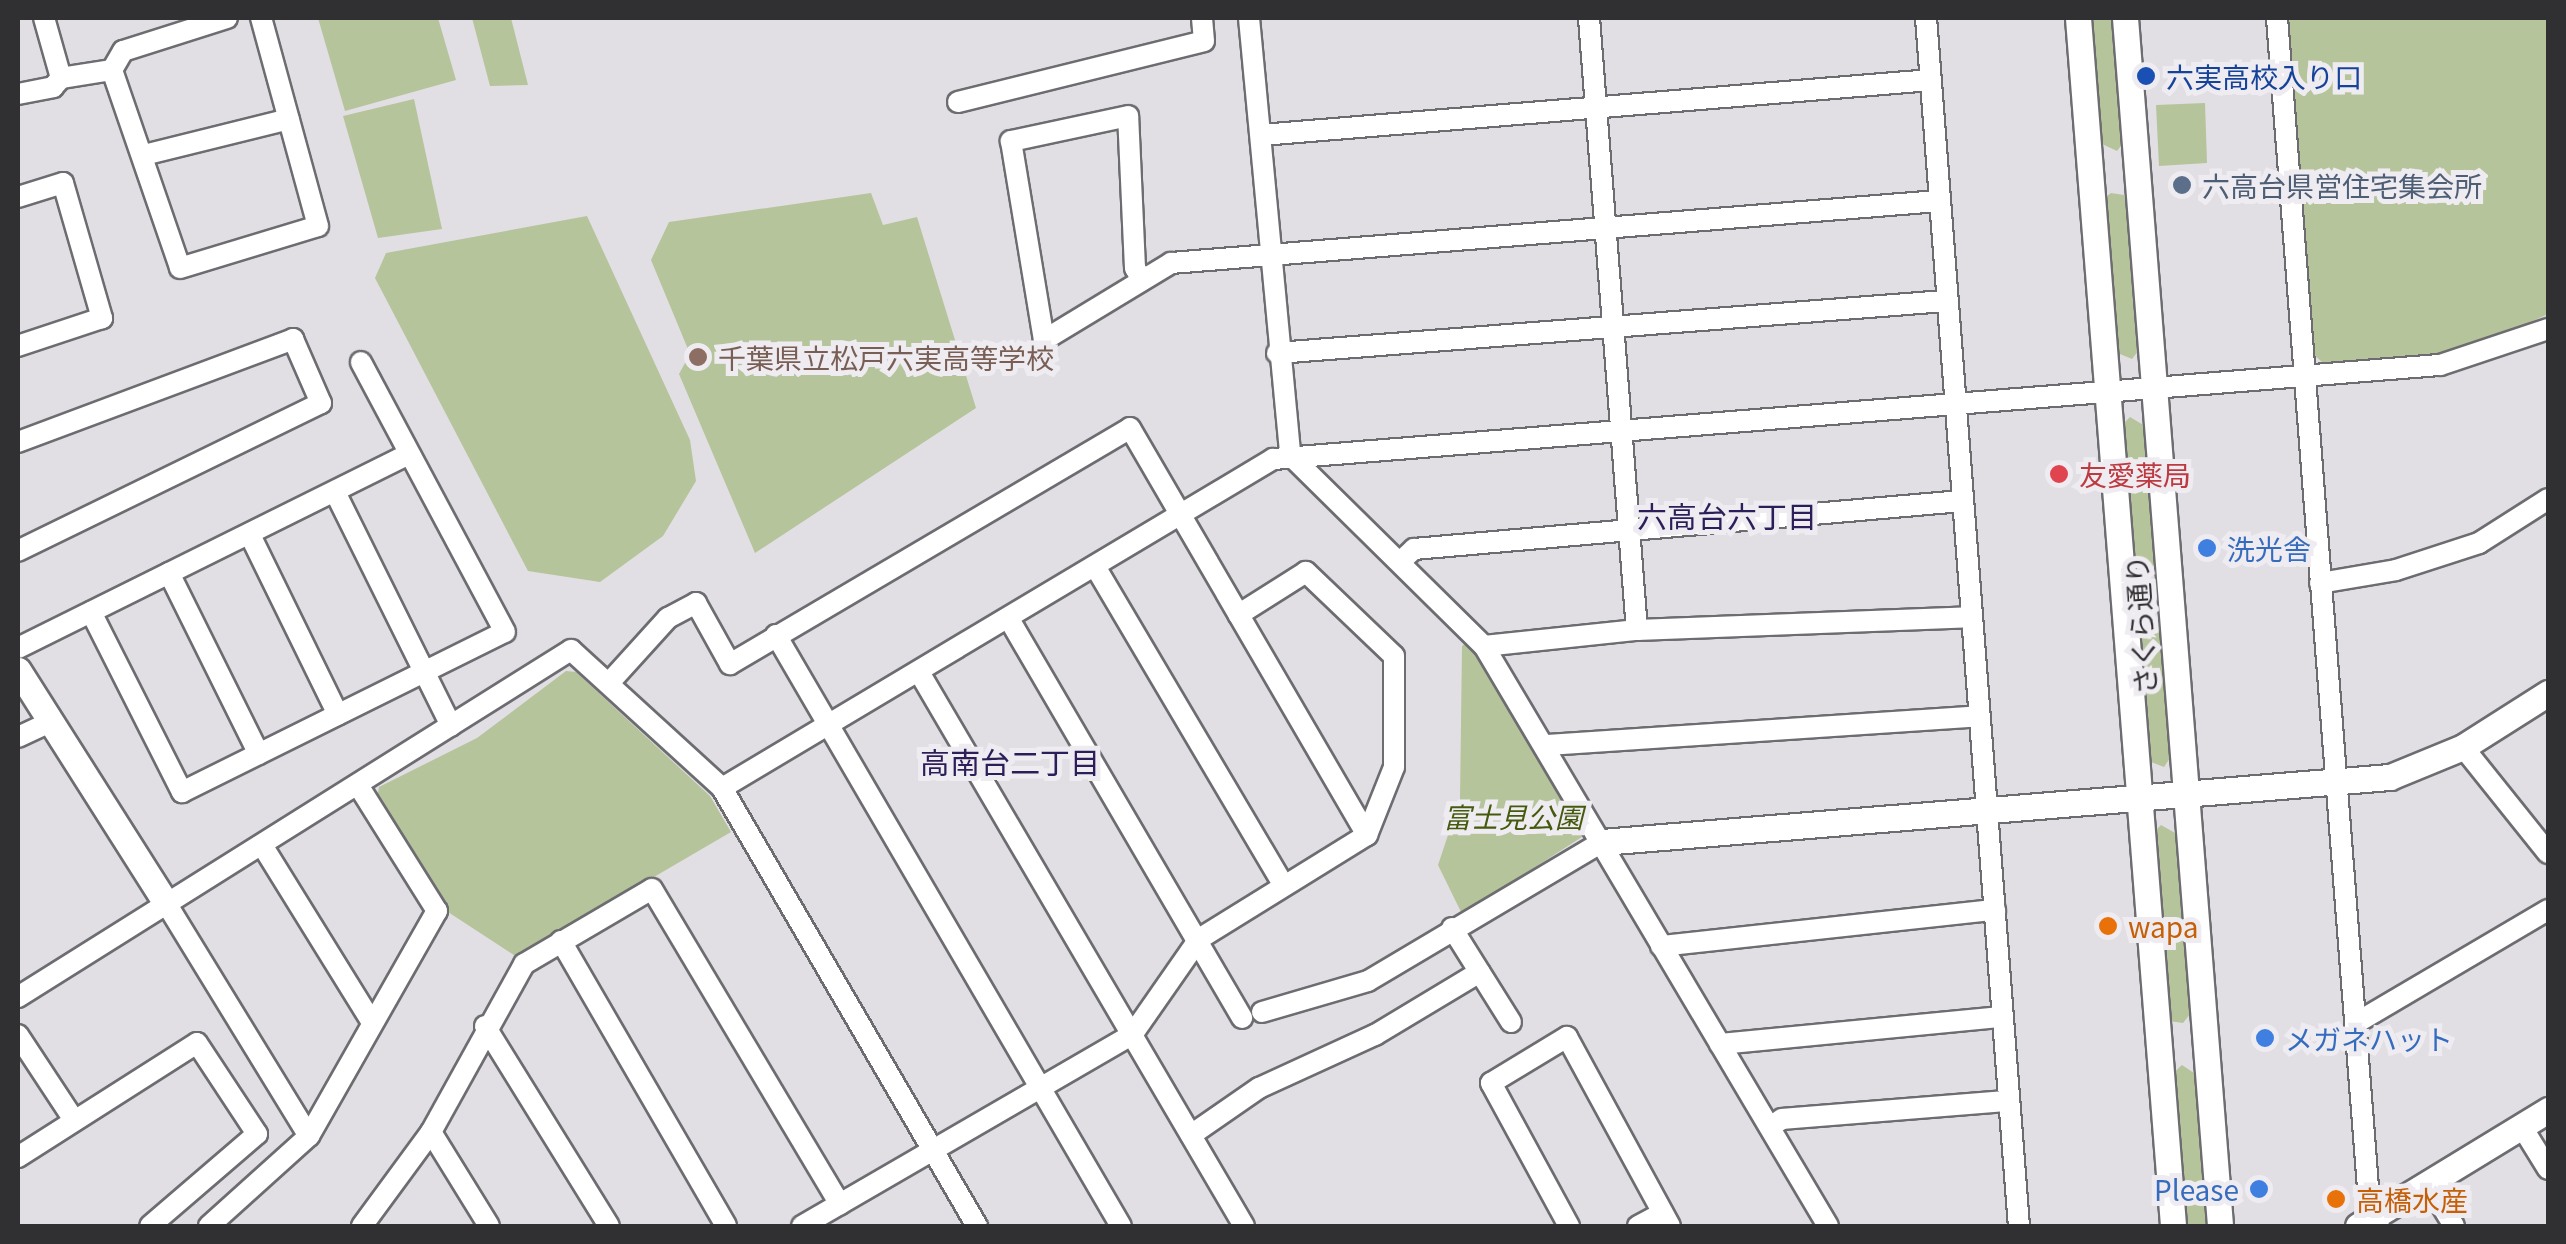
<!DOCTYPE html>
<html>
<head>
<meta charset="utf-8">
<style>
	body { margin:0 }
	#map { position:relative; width:2566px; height:1244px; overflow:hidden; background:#e1dfe4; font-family:Georgia,"Noto Sans JP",serif }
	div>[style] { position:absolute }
	.green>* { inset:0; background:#b5c49b }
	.roads { filter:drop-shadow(2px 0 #6d6c71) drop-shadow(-2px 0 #6d6c71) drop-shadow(0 2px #6d6c71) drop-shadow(0 -2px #6d6c71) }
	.minor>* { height:20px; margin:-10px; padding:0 10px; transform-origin:10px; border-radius:10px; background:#fff }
	.tertiary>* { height:25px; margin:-12.5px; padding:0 12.5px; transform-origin:12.5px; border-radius:12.5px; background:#fff }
	.dots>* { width:28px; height:28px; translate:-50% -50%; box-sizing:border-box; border:5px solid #eeecf1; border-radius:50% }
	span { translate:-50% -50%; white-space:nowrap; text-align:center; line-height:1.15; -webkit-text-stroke:10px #eeecf1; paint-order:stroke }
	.transit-label { font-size:28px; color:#164399 }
	.left { translate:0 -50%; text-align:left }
	.service-label { font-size:28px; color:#4e5e75 }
	.education-label { font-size:28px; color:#785e54 }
	.health-label { font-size:28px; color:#be3a42 }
	.shop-label { font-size:28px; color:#366cbe }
	.right { translate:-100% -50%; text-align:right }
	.street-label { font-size:28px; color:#302f31 }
	.park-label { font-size:28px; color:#455a0f; font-style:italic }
	.food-label { font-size:28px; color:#c56008 }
	.neighbourhood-label { font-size:30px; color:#2c1f59 }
	.frame { position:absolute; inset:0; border:20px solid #302f31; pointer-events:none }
</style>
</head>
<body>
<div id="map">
	<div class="green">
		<i style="clip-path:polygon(318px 18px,438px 18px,456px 80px,345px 111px)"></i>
		<i style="clip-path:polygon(472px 18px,511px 18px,528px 85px,490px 86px)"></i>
		<i style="clip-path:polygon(2089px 18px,2115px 18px,2124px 142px,2117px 151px,2100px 143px)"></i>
		<i style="clip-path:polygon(2285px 18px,2548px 18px,2548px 314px,2472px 349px,2437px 355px,2323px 363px,2310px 351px)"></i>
		<i style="clip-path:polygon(414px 99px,442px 229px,378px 238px,343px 116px)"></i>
		<i style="clip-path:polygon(2205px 103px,2207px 163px,2159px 166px,2156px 105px)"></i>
		<i style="clip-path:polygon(871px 193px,883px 225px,917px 217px,976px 408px,755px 553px,679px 374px,690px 354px,651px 260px,669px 222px)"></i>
		<i style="clip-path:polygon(2111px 193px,2124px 195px,2128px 205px,2139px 350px,2132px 359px,2115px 352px,2104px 198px)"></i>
		<i style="clip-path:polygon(587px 216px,690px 440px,696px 481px,663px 536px,600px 582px,528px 571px,375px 278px,386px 253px)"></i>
		<i style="clip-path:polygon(2130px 417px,2145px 426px,2157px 561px,2150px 570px,2132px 563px,2121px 426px)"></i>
		<i style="clip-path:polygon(2145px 616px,2160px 625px,2170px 758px,2164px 767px,2146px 760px,2135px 625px)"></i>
		<i style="clip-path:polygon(1471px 639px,1585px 835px,1462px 914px,1438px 865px,1460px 799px,1462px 646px)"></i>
		<i style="clip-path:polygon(566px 671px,576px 672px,710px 796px,731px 832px,517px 957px,448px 912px,377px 798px,379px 787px,477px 738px)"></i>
		<i style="clip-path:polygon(2161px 825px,2177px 834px,2190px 1014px,2183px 1023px,2169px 1021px,2152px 834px)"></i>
		<i style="clip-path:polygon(2182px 1065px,2197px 1075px,2208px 1226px,2182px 1226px,2172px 1074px)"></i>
	</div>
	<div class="roads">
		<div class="minor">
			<i style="left:1249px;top:18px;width:439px;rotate:84.6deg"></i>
			<i style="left:1290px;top:455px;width:272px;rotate:44.6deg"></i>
			<i style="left:1484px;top:646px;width:674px;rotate:59.33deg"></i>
			<i style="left:1589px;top:18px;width:614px;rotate:85.52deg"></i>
			<i style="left:1926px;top:18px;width:1212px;rotate:85.6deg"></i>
			<i style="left:2277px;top:18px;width:1174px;rotate:85.55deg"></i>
			<i style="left:2368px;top:1188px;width:40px;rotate:74deg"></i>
			<i style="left:112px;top:70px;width:209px;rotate:71deg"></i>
			<i style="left:180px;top:268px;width:144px;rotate:-16.9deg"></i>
			<i style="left:318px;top:226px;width:216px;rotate:-105.3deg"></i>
			<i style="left:61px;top:78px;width:52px;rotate:-8.9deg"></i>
			<i style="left:112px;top:70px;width:22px;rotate:-60deg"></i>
			<i style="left:123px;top:51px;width:109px;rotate:-17.6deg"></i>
			<i style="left:18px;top:94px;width:36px;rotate:-11deg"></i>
			<i style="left:53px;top:87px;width:12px;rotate:-48deg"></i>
			<i style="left:61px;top:78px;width:62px;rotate:-105.8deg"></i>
			<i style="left:958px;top:102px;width:253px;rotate:-13.9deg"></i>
			<i style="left:1204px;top:41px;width:23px;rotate:-95deg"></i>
			<i style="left:1261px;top:135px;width:672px;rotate:-4.69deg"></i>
			<i style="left:144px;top:155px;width:149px;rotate:-13.9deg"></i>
			<i style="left:18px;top:197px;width:47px;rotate:-17.3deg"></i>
			<i style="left:63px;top:183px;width:141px;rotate:73.9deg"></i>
			<i style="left:102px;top:318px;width:89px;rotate:161.6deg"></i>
			<i style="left:1142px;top:280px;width:14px;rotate:-120deg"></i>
			<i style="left:1135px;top:268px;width:152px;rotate:-92.6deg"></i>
			<i style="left:1128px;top:116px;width:120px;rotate:167.9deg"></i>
			<i style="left:1011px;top:141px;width:202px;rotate:80.6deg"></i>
			<i style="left:1044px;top:340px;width:149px;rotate:-31.2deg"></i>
			<i style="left:1171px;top:263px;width:770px;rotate:-4.62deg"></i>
			<i style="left:1277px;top:353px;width:670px;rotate:-4.45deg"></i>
			<i style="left:18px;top:442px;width:294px;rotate:-20.5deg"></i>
			<i style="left:293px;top:339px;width:70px;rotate:66.4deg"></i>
			<i style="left:321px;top:403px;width:337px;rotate:154deg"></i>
			<i style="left:335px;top:492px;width:261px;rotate:63.6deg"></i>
			<i style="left:250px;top:535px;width:200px;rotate:63.9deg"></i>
			<i style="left:1401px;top:561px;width:18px;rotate:-43deg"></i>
			<i style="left:1414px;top:549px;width:549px;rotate:-5.01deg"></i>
			<i style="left:1096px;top:568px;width:366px;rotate:59.4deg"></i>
			<i style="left:169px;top:573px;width:202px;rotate:63.6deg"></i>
			<i style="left:2320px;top:583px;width:77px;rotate:-9.7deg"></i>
			<i style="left:2396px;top:570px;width:87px;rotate:-18deg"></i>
			<i style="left:2479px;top:543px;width:82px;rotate:-32.5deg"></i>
			<i style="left:91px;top:612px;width:202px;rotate:63.2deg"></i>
			<i style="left:182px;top:792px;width:360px;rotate:-26.4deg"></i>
			<i style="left:505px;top:632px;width:306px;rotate:-118.1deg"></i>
			<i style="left:1009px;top:619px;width:462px;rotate:59.7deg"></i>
			<i style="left:776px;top:635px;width:684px;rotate:59.73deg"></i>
			<i style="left:1484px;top:646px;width:154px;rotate:-6deg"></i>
			<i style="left:1637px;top:630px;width:333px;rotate:-2.2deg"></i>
			<i style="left:18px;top:648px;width:436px;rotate:-26.4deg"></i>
			<i style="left:919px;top:672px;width:642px;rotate:59.6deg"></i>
			<i style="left:609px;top:683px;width:88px;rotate:-47.8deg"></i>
			<i style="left:668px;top:618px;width:32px;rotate:-28deg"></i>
			<i style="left:696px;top:603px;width:70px;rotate:60.9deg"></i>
			<i style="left:730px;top:664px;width:464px;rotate:-30.5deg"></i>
			<i style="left:1130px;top:428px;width:471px;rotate:59.8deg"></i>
			<i style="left:18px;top:737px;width:35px;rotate:-25deg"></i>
			<i style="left:1546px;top:745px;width:432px;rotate:-3.8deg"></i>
			<i style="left:2463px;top:747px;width:136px;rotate:51.3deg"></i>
			<i style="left:722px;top:788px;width:642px;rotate:-30.84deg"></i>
			<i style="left:1273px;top:459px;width:1171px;rotate:-4.61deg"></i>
			<i style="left:2440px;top:365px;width:114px;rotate:-18.4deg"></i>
			<i style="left:262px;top:845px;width:207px;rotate:58.2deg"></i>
			<i style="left:166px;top:903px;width:273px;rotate:58.5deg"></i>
			<i style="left:1452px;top:928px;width:111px;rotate:57.9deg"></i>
			<i style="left:561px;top:941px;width:329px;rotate:59.9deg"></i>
			<i style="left:1661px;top:946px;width:336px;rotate:-6.2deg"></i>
			<i style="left:18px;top:997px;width:653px;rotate:-32.11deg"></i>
			<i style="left:571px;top:650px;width:205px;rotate:42.4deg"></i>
			<i style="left:722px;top:788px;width:507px;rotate:59.79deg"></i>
			<i style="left:1262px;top:1012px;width:110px;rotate:-16.3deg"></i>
			<i style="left:1368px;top:981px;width:272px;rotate:-30.7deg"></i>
			<i style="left:2356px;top:1023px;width:223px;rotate:-30.5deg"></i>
			<i style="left:485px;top:1026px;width:235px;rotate:58.2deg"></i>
			<i style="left:18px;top:1035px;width:102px;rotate:56.6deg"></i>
			<i style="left:1720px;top:1044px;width:283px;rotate:-5.5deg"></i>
			<i style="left:1770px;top:1127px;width:14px;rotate:-34deg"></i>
			<i style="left:1782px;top:1119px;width:227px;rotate:-4.6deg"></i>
			<i style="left:2522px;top:1127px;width:49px;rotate:58.2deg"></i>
			<i style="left:431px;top:1132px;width:110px;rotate:58.3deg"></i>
			<i style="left:1191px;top:1135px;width:83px;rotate:-34.7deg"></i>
			<i style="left:1259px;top:1088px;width:128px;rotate:-24.6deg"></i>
			<i style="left:1375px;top:1035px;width:122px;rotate:-31deg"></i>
			<i style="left:18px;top:1157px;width:212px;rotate:-32.5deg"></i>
			<i style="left:197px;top:1043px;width:109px;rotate:56.6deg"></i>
			<i style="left:257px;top:1134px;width:141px;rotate:139.3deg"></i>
			<i style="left:2428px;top:1183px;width:50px;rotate:58.8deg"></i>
			<i style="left:209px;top:1226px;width:135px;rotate:-42deg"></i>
			<i style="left:309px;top:1136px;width:259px;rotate:-60.4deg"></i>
			<i style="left:437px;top:911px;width:149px;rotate:-122.1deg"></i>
			<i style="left:362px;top:1226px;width:117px;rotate:-53.7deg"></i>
			<i style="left:431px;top:1132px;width:192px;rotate:-61deg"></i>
			<i style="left:524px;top:964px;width:148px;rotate:-30.4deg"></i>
			<i style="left:652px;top:889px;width:367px;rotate:59.2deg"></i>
			<i style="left:802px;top:1226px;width:381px;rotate:-30.1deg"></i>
			<i style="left:1132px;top:1035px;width:117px;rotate:-55.1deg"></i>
			<i style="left:1199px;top:939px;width:198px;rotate:-31.8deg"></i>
			<i style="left:1367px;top:835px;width:73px;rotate:-68.3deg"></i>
			<i style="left:1394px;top:767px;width:111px;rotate:-90deg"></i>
			<i style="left:1394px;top:656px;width:122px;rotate:-136.3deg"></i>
			<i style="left:1306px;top:572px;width:80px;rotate:147.7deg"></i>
			<i style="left:1569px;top:1226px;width:163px;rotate:-118.6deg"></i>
			<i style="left:1491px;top:1083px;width:89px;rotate:-31.2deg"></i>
			<i style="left:1567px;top:1037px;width:215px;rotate:61.4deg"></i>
			<i style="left:1638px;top:1226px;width:27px;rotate:-28deg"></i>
		</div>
		<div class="tertiary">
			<i style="left:2078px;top:18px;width:1212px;rotate:85.5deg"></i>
			<i style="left:2125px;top:18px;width:1212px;rotate:85.5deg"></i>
			<i style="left:18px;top:670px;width:276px;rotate:57.6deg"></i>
			<i style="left:1602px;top:842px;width:791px;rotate:-4.72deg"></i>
			<i style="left:2390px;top:777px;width:79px;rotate:-22.3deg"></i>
			<i style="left:2463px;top:747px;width:101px;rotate:-32.4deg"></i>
			<i style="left:2358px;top:1226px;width:223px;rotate:-31.4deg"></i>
		</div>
	</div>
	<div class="dots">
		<i style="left:2146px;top:76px;background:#1a4fb4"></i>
		<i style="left:2182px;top:185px;background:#5c6f8a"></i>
		<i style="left:698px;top:357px;background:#8d6e63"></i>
		<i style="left:2059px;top:474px;background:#e0444e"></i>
		<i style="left:2207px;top:548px;background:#3f7fe0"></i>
		<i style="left:2108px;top:926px;background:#e8710a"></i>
		<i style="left:2265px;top:1038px;background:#3f7fe0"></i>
		<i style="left:2259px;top:1189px;background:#3f7fe0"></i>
		<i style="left:2336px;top:1199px;background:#e8710a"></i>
	</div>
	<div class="transit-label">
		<span class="left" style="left:2166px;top:76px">六実高校入り口</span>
	</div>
	<div class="service-label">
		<span class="left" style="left:2202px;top:185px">六高台県営住宅集会所</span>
	</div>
	<div class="education-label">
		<span class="left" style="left:718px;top:357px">千葉県立松戸六実高等学校</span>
	</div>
	<div class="health-label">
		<span class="left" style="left:2079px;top:474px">友愛薬局</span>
	</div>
	<div class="shop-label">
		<span class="left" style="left:2227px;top:548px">洗光舎</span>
		<span class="left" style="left:2285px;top:1038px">メガネハット</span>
		<span class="right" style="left:2239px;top:1189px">Please</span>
	</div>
	<div class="street-label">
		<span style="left:2140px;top:625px;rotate:-94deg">さくら通り</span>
	</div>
	<div class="park-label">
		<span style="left:1513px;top:816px">富士見公園</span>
	</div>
	<div class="food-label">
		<span class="left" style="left:2128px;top:926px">wapa</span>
		<span class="left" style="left:2356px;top:1199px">高橋水産</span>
	</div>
	<div class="neighbourhood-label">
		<span style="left:1727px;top:515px">六高台六丁目</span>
		<span style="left:1010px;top:761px">高南台二丁目</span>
	</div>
	<div class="frame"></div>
</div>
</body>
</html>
